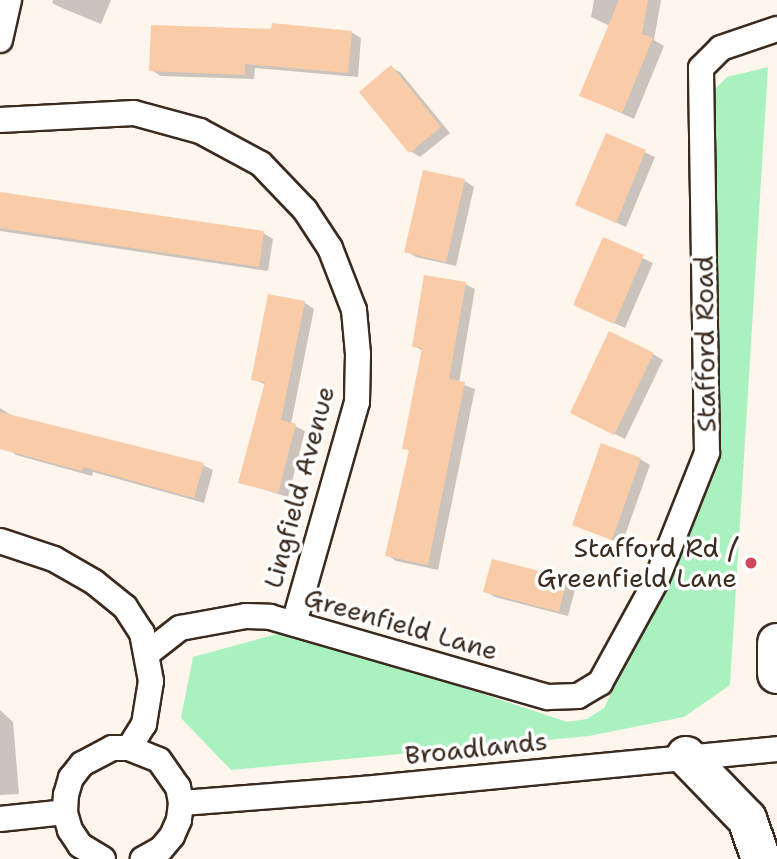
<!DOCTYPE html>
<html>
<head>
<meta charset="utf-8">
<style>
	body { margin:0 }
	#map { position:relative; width:777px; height:859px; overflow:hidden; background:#fef5ed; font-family:"Shantell Sans",sans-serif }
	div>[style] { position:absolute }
	.green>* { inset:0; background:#a9f2bf }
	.shadow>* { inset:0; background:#0003 }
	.building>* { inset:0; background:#f9cca7 }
	.roads { filter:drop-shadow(2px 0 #3b2a1e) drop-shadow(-2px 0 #3b2a1e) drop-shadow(0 2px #3b2a1e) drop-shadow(0 -2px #3b2a1e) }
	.minor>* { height:24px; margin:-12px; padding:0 12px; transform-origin:12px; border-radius:12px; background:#fff }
	.trunk>* { height:38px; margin:-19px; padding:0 19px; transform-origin:19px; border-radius:19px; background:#fff }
	.dots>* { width:19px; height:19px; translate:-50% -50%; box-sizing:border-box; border:4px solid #fff; border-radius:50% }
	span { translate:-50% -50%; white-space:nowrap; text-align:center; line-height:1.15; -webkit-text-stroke:7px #fff; paint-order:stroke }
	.street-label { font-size:26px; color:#3b2a1e }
	.poi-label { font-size:26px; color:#3b2a1e }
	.right { translate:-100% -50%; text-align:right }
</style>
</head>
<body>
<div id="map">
	<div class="green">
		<i style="clip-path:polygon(768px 67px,730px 685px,684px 717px,589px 736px,231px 770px,181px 718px,193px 657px,292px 630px,567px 722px,587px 719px,604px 708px,713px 478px,707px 97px,727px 77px)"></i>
	</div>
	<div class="shadow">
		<i style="clip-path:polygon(53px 0,111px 0,101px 24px,62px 8px,52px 3px)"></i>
		<i style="clip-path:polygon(594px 0,661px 0,654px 40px,664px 46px,634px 119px,581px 95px,610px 26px,591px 17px)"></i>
		<i style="clip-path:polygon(273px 31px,351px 32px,361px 38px,358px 77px,255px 68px,254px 79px,161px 76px,151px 70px)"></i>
		<i style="clip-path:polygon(391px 67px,401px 73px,450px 133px,420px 157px,410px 151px)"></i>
		<i style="clip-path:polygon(607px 135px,655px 157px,626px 227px,587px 210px)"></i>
		<i style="clip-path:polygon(424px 172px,465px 181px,474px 187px,456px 266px,416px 257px,406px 251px)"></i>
		<i style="clip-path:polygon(0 193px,263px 233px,273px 239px,268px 271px,0 231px)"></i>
		<i style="clip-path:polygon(604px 240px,653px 263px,625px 328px,585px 310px)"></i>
		<i style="clip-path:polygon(465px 284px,475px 289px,459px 383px,475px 389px,438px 570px,396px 561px,387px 555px,410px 451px,404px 448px,423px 351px,414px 346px)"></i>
		<i style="clip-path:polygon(270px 296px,305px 303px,314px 309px,291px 424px,305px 431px,288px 497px,240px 482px,266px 385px,253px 379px)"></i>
		<i style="clip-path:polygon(653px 354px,663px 360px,625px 439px,582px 418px)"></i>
		<i style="clip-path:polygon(0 408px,16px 418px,203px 465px,213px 470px,204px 503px,93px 472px,92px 476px,16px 455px,0 443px)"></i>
		<i style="clip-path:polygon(640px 459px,650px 465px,622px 544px,574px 525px)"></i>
		<i style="clip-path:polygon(567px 580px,576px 586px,568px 616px,495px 597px,485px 591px)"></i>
		<i style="clip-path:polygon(0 710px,13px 722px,19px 794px,0 795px)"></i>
	</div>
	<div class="building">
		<i style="clip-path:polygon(619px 0,648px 0,642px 34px,653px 38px,622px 113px,579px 96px)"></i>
		<i style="clip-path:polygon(272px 23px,352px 31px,348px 73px,245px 64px,245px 75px,149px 71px,151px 25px,271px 29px)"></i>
		<i style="clip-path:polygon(391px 65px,441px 127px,409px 153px,359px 92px)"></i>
		<i style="clip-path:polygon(606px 133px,646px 150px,616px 223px,575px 205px)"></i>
		<i style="clip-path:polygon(423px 170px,465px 179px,446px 262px,404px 252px)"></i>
		<i style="clip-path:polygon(0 192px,264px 231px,259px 267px,0 228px)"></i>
		<i style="clip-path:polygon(603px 237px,644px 255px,614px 324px,573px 305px)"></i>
		<i style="clip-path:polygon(424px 275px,466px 282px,449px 379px,465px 382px,428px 565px,385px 556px,409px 450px,402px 449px,422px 348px,412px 347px)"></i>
		<i style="clip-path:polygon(268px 294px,305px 301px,281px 420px,296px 424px,278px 493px,238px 483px,265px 382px,251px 380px)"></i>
		<i style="clip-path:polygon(609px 331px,654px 353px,614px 435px,570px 413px)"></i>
		<i style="clip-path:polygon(0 412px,204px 463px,194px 498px,83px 467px,82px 471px,0 449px)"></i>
		<i style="clip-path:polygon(601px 443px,641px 458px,612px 540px,572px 525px)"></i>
		<i style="clip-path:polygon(492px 559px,567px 578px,559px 612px,483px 592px)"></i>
	</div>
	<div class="roads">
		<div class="minor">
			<i style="left:0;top:40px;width:41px;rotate:-77.3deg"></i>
			<i style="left:0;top:120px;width:134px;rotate:-3deg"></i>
			<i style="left:134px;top:113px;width:68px;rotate:15.3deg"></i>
			<i style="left:200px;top:131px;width:69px;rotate:28.4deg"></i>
			<i style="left:261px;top:164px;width:64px;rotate:46.3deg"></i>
			<i style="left:305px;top:210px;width:45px;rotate:56.7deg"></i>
			<i style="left:330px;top:248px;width:66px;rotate:68.8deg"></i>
			<i style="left:354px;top:310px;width:44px;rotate:84.8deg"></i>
			<i style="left:358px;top:354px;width:48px;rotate:91.2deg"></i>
			<i style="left:357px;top:402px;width:230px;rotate:105.9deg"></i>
			<i style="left:0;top:541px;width:57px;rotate:18.4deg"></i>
			<i style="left:54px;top:559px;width:46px;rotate:29.9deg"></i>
			<i style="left:94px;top:582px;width:40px;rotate:39deg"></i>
			<i style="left:125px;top:607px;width:31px;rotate:57deg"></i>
			<i style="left:142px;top:633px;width:49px;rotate:79.4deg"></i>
			<i style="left:151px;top:681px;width:44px;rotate:99.2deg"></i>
			<i style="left:144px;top:724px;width:28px;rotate:122deg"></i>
			<i style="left:148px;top:653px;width:41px;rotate:-38deg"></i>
			<i style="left:180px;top:628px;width:67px;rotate:-10.3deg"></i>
			<i style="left:246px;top:616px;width:24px;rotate:2deg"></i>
			<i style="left:270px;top:617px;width:289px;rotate:16.1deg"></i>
			<i style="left:548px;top:697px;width:30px;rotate:-2deg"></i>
			<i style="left:578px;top:696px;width:26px;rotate:-31deg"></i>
			<i style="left:600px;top:683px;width:116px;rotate:-61.2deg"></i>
			<i style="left:656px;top:581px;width:138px;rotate:-68.3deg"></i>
			<i style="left:707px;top:453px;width:385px;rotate:-90.9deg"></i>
			<i style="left:701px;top:68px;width:28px;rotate:-45deg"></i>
			<i style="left:721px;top:48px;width:59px;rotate:-18.7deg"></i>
			<i style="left:181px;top:803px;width:183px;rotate:-4.4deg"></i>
			<i style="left:363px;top:789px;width:416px;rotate:-5.5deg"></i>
			<i style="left:0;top:819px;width:65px;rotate:-6.1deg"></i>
			<i style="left:103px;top:859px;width:27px;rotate:-149deg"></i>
			<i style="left:80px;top:845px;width:18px;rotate:-124deg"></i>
			<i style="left:70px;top:830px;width:19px;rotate:-106deg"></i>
			<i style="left:65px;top:812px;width:17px;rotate:-87deg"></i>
			<i style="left:66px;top:795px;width:18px;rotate:-74deg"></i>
			<i style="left:71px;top:778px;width:18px;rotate:-52deg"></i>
			<i style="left:82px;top:764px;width:34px;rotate:-28deg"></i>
			<i style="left:112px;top:748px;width:17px"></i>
			<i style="left:129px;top:748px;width:32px;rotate:22deg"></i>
			<i style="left:159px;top:760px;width:33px;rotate:55deg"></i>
			<i style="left:178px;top:787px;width:16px;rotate:79deg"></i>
			<i style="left:181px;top:803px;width:17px;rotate:97deg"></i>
			<i style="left:179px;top:820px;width:17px;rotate:114deg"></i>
			<i style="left:172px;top:836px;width:17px;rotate:130deg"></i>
			<i style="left:161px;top:849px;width:21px;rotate:151deg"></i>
		</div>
		<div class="trunk">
			<i style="left:777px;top:643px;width:31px;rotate:90deg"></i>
			<i style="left:686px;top:756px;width:88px;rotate:45.9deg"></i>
			<i style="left:747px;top:819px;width:42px;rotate:70.7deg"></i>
		</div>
	</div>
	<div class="dots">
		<i style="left:751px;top:563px;background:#d1495b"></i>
	</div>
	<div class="street-label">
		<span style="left:705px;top:344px;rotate:-91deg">Stafford Road</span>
		<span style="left:299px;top:487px;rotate:-75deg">Lingfield Avenue</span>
		<span style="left:401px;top:624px;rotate:16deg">Greenfield Lane</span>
		<span style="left:476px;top:748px;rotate:-6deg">Broadlands</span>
	</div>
	<div class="poi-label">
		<span class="right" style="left:737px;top:563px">Stafford Rd /<br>Greenfield Lane</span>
	</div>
</div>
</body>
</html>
